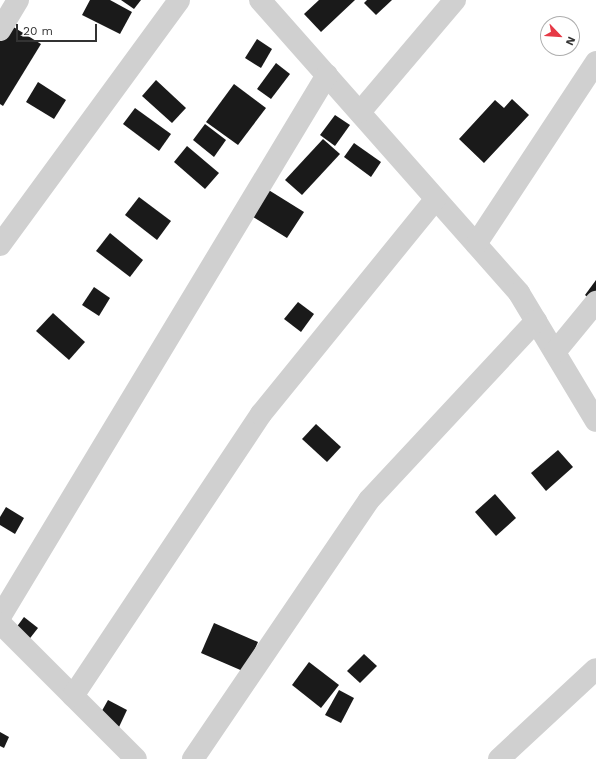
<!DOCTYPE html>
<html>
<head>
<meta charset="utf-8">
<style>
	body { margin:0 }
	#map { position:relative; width:596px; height:759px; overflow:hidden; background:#fff; font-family:"Work Sans",sans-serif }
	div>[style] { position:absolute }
	.building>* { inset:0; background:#1a1a1a }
	.street>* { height:22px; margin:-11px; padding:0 11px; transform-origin:11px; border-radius:11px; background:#d0d0d0 }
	span { translate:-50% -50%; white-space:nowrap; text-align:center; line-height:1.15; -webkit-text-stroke:4px #fff; paint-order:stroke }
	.north { position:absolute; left:540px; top:16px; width:40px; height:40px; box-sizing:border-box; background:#fff; border:1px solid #adadad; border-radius:50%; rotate:115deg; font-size:11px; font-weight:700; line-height:16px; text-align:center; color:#333 }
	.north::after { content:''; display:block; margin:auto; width:14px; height:18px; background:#e63946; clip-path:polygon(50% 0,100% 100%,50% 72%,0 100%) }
	.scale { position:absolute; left:16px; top:24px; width:81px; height:18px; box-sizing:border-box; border:2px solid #333; border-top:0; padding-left:5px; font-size:12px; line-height:14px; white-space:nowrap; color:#333; -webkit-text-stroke:3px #fff; paint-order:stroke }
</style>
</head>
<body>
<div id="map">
	<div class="building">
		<i style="clip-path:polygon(90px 0,110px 0,132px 12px,120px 34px,82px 15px)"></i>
		<i style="clip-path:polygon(121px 0,141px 0,134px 9px)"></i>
		<i style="clip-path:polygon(319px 0,355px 0,321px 32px,304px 14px)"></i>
		<i style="clip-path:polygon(367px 0,392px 0,376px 15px,364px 3px)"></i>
		<i style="clip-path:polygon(7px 23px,41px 44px,3px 106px,0 104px,0 33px)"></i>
		<i style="clip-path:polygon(257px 39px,272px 49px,261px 68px,245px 58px)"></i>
		<i style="clip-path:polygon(276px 63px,290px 74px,271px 99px,257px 89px)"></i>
		<i style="clip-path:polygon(156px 80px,186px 108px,172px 123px,142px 96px)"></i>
		<i style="clip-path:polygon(38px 82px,66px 100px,54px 119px,26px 102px)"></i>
		<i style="clip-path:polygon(234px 84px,266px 108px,238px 145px,206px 122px)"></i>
		<i style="clip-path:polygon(512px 99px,529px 115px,484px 163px,459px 139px,495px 100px,504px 108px)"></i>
		<i style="clip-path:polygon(135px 108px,171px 134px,159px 151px,123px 124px)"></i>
		<i style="clip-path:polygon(335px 115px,350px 125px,335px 146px,320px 135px)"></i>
		<i style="clip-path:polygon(205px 124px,226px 140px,214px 157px,193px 140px)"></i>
		<i style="clip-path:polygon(323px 139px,340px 154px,302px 195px,285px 180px)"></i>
		<i style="clip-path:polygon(354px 143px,381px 162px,371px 177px,344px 157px)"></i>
		<i style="clip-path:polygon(187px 146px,219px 173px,205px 189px,174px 162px)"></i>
		<i style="clip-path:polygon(267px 189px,304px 212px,287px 238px,250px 215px)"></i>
		<i style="clip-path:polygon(139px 197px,171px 221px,157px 240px,125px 215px)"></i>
		<i style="clip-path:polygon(110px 233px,143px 260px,130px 277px,96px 251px)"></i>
		<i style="clip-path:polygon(596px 280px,596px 304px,585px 295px)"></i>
		<i style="clip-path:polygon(94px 287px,110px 298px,99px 316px,82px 305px)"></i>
		<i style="clip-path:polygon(298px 302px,314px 314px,301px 332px,284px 319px)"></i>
		<i style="clip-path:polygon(53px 313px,85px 342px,69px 360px,36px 331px)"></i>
		<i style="clip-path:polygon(316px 424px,341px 447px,327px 462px,302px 439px)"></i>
		<i style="clip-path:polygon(558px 450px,573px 467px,546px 491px,531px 473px)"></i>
		<i style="clip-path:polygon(495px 494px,516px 518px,496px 536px,475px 512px)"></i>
		<i style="clip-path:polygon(6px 507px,24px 518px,15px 534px,0 525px,0 517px)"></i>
		<i style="clip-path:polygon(24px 617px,38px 628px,20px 651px,7px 640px)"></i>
		<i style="clip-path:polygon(214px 623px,258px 642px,245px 672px,201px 653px)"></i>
		<i style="clip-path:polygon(364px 654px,377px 666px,360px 683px,347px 671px)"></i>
		<i style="clip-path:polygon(309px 662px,339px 685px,321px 708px,292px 685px)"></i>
		<i style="clip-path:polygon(339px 690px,354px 698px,341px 723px,325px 715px)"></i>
		<i style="clip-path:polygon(108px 700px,127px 710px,119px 727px,99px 716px)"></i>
		<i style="clip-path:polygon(0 732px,9px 737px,4px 748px,0 746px)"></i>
	</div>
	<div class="street">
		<i style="left:260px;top:0;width:391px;rotate:48.5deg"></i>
		<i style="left:519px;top:293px;width:149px;rotate:59deg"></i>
		<i style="left:0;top:30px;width:35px;rotate:-59deg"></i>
		<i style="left:360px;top:112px;width:147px;rotate:-49.7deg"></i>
		<i style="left:476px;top:244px;width:218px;rotate:-56.6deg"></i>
		<i style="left:0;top:245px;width:303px;rotate:-53.8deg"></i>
		<i style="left:555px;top:352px;width:65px;rotate:-50.6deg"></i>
		<i style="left:0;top:617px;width:633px;rotate:-58.9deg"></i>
		<i style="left:0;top:623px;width:192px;rotate:45deg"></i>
		<i style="left:73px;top:696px;width:339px;rotate:-56.3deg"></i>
		<i style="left:261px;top:414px;width:277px;rotate:-50.9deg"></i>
		<i style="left:193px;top:759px;width:313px;rotate:-55.8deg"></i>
		<i style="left:369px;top:500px;width:245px;rotate:-47deg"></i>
		<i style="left:499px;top:759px;width:132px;rotate:-42.9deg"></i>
	</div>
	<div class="north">N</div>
	<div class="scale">20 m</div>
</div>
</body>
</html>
